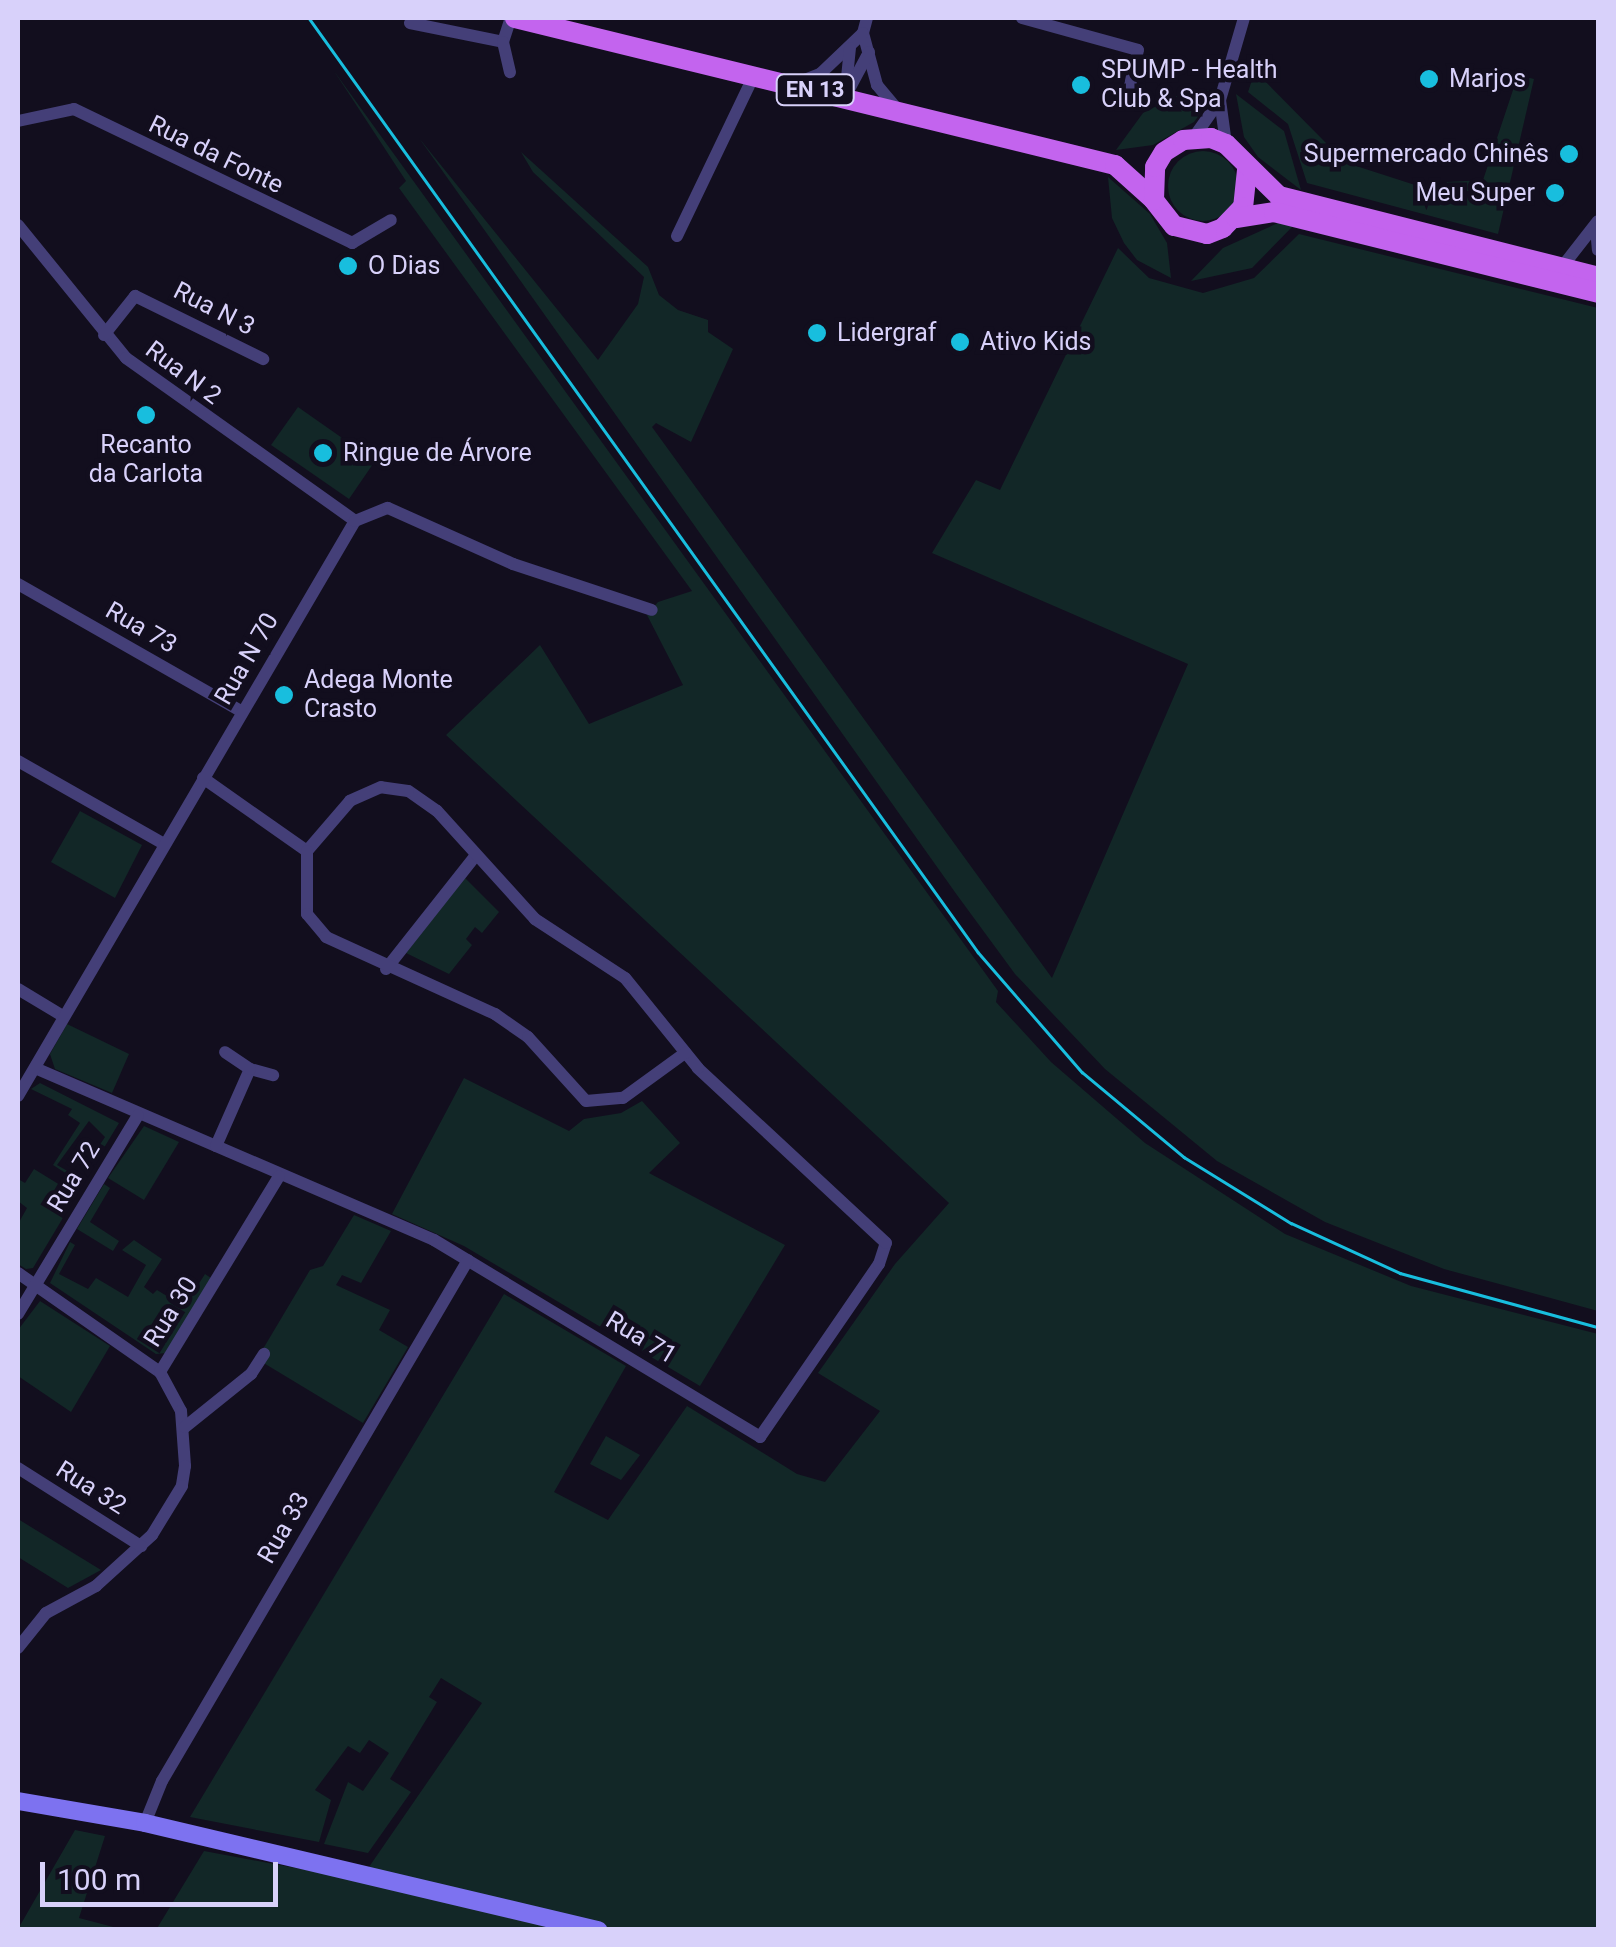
<!DOCTYPE html>
<html>
<head>
<meta charset="utf-8">
<style>
	body { margin:0 }
	#map { position:relative; width:1616px; height:1947px; overflow:hidden; background:#120e1e; font-family:Roboto,sans-serif }
	div>[style] { position:absolute }
	.green>* { inset:0; background:#122727 }
	.round { border-radius:50% }
	.street>* { height:12px; margin:-6px; padding:0 6px; transform-origin:6px; border-radius:6px; background:#443f78 }
	.secondary>* { height:18px; margin:-9px; padding:0 9px; transform-origin:9px; border-radius:9px; background:#7d72f0 }
	.primary>* { height:20px; margin:-10px; padding:0 10px; transform-origin:10px; border-radius:10px; background:#c364ee }
	.tram>* { height:2.5px; margin:-1.25px; padding:0 1.25px; transform-origin:1.25px; border-radius:1.25px; background:#18bede }
	.dots>* { width:28px; height:28px; translate:-50% -50%; box-sizing:border-box; border:5px solid #120e1e; border-radius:50% }
	span { translate:-50% -50%; white-space:nowrap; text-align:center; line-height:1.15; -webkit-text-stroke:9px #120e1e; paint-order:stroke }
	.shield-label span { padding:2px 8px; background:#120e1e; border:2px solid; border-radius:8px; -webkit-text-stroke-width:0 }
	.shield-label { font-size:22px; color:#d8d1fa; font-weight:700 }
	.poi-label { font-size:25px; color:#d8d1fa }
	.left { translate:0 -50%; text-align:left }
	.right { translate:-100% -50%; text-align:right }
	.street-label { font-size:25px; color:#d8d1fa }
	.frame { position:absolute; inset:0; border:20px solid #d8d1fa; pointer-events:none }
	.scale { position:absolute; left:40px; top:1862px; width:238px; height:45px; box-sizing:border-box; border:5px solid #d8d1fa; border-top:0; padding-left:12px; font-size:30px; line-height:35px; white-space:nowrap; color:#d8d1fa; -webkit-text-stroke:8px #120e1e; paint-order:stroke }
</style>
</head>
<body>
<div id="map">
	<div class="green">
		<i style="clip-path:polygon(334px 71px,998px 991px,996px 1002px,1051px 1062px,1145px 1143px,1285px 1234px,1411px 1286px,1598px 1334px,1598px 1929px,156px 1930px,204px 1851px,360px 1880px,482px 1703px,441px 1678px,429px 1697px,437px 1702px,390px 1779px,411px 1792px,368px 1853px,324px 1844px,348px 1782px,363px 1791px,389px 1753px,369px 1740px,360px 1753px,348px 1746px,315px 1790px,331px 1800px,319px 1842px,190px 1817px,504px 1294px,626px 1366px,554px 1492px,608px 1520px,687px 1406px,797px 1474px,825px 1482px,880px 1411px,818px 1373px,895px 1264px,949px 1203px,446px 735px,540px 645px,589px 724px,683px 685px,647px 615px,658px 602px,692px 591px,399px 188px,406px 181px)"></i>
		<i style="clip-path:polygon(1255px 71px,1326px 143px,1322px 155px,1443px 194px,1447px 182px,1483px 180px,1518px 75px,1534px 79px,1498px 234px,1307px 183px,1288px 124px,1248px 92px)"></i>
		<i style="clip-path:polygon(1190px 89px,1217px 91px,1194px 122px,1153px 145px,1116px 150px,1143px 113px)"></i>
		<i style="clip-path:polygon(1236px 94px,1284px 131px,1301px 190px,1258px 157px,1244px 137px)"></i>
		<i style="clip-path:polygon(419px 138px,598px 360px,638px 304px,644px 277px,533px 172px,521px 152px,648px 267px,659px 295px,678px 310px,708px 320px,708px 332px,733px 349px,691px 442px,656px 423px,652px 427px,1052px 978px,1188px 664px,932px 553px,976px 480px,1000px 490px,1118px 248px,1149px 278px,1203px 293px,1254px 278px,1299px 234px,1598px 308px,1598px 1311px,1444px 1269px,1325px 1222px,1217px 1161px,1105px 1069px,1015px 974px,957px 895px)"></i>
		<i class="round" style="left:1168px;top:151px;width:70px;height:70px"></i>
		<i style="clip-path:polygon(1108px 177px,1150px 214px,1167px 243px,1171px 278px,1137px 260px,1124px 243px,1112px 218px)"></i>
		<i style="clip-path:polygon(1280px 222px,1293px 226px,1252px 268px,1191px 281px,1223px 248px)"></i>
		<i style="clip-path:polygon(298px 407px,375px 461px,349px 499px,271px 445px)"></i>
		<i style="clip-path:polygon(80px 811px,142px 845px,115px 898px,51px 862px)"></i>
		<i style="clip-path:polygon(465px 878px,499px 912px,482px 933px,475px 927px,466px 939px,472px 945px,449px 974px,406px 953px)"></i>
		<i style="clip-path:polygon(67px 1024px,129px 1054px,112px 1093px,55px 1069px,50px 1054px)"></i>
		<i style="clip-path:polygon(464px 1078px,569px 1131px,584px 1119px,621px 1113px,642px 1101px,680px 1143px,649px 1173px,785px 1245px,700px 1386px,464px 1246px,392px 1214px)"></i>
		<i style="clip-path:polygon(40px 1083px,119px 1123px,96px 1161px,91px 1158px,105px 1137px,89px 1121px,57px 1165px,85px 1181px,33px 1268px,26px 1269px,18px 1264px,18px 1224px,27px 1208px,18px 1201px,18px 1179px,25px 1183px,34px 1169px,60px 1185px,67px 1174px,53px 1165px,80px 1123px,68px 1115px,72px 1109px,31px 1089px)"></i>
		<i style="clip-path:polygon(144px 1126px,179px 1142px,144px 1200px,108px 1178px)"></i>
		<i style="clip-path:polygon(104px 1184px,110px 1188px,90px 1222px,119px 1241px,113px 1251px,77px 1229px)"></i>
		<i style="clip-path:polygon(354px 1215px,391px 1231px,361px 1283px,342px 1275px,336px 1285px,390px 1310px,379px 1330px,408px 1347px,363px 1423px,257px 1359px,310px 1270px,323px 1266px)"></i>
		<i style="clip-path:polygon(134px 1240px,162px 1259px,144px 1287px,153px 1294px,157px 1290px,175px 1301px,184px 1287px,193px 1293px,205px 1274px,211px 1278px,166px 1353px,156px 1354px,50px 1283px,70px 1242px,75px 1245px,59px 1274px,88px 1289px,96px 1278px,128px 1297px,146px 1265px,122px 1250px)"></i>
		<i style="clip-path:polygon(40px 1301px,110px 1346px,71px 1412px,18px 1376px,18px 1330px)"></i>
		<i style="clip-path:polygon(606px 1436px,640px 1455px,621px 1480px,590px 1464px)"></i>
		<i style="clip-path:polygon(18px 1519px,101px 1570px,68px 1588px,18px 1557px)"></i>
		<i style="clip-path:polygon(75px 1830px,105px 1836px,79px 1918px,121px 1929px,18px 1929px)"></i>
	</div>
	<div class="street">
		<i style="left:867px;top:18px;width:16px;rotate:105deg"></i>
		<i style="left:863px;top:33px;width:54px;rotate:74.9deg"></i>
		<i style="left:877px;top:85px;width:33px;rotate:50deg"></i>
		<i style="left:1022px;top:18px;width:120px;rotate:15.4deg"></i>
		<i style="left:1138px;top:50px;width:45px;rotate:102.8deg"></i>
		<i style="left:410px;top:23px;width:95px;rotate:11.5deg"></i>
		<i style="left:503px;top:42px;width:25px;rotate:-72deg"></i>
		<i style="left:503px;top:42px;width:31px;rotate:77deg"></i>
		<i style="left:794px;top:84px;width:28px;rotate:-21deg"></i>
		<i style="left:820px;top:74px;width:59px;rotate:-43.6deg"></i>
		<i style="left:845px;top:97px;width:49px;rotate:-84.2deg"></i>
		<i style="left:845px;top:97px;width:51px;rotate:-61.9deg"></i>
		<i style="left:1220px;top:100px;width:44px;rotate:82.2deg"></i>
		<i style="left:18px;top:121px;width:57px;rotate:-12.1deg"></i>
		<i style="left:74px;top:109px;width:309px;rotate:25.7deg"></i>
		<i style="left:352px;top:243px;width:45px;rotate:-30.5deg"></i>
		<i style="left:1194px;top:137px;width:45px;rotate:-54.9deg"></i>
		<i style="left:1220px;top:100px;width:85px;rotate:-73.7deg"></i>
		<i style="left:18px;top:225px;width:171px;rotate:50.9deg"></i>
		<i style="left:126px;top:358px;width:281px;rotate:35.4deg"></i>
		<i style="left:1596px;top:228px;width:22px;rotate:85deg"></i>
		<i style="left:677px;top:236px;width:178px;rotate:-64.4deg"></i>
		<i style="left:1562px;top:267px;width:58px;rotate:-52deg"></i>
		<i style="left:104px;top:335px;width:50px;rotate:-51.5deg"></i>
		<i style="left:135px;top:296px;width:143px;rotate:26.2deg"></i>
		<i style="left:18px;top:584px;width:258px;rotate:29.7deg"></i>
		<i style="left:18px;top:761px;width:168px;rotate:29.6deg"></i>
		<i style="left:203px;top:778px;width:127px;rotate:35.1deg"></i>
		<i style="left:386px;top:969px;width:145px;rotate:-51.7deg"></i>
		<i style="left:18px;top:989px;width:52px;rotate:31deg"></i>
		<i style="left:35px;top:1068px;width:434px;rotate:23.3deg"></i>
		<i style="left:434px;top:1240px;width:381px;rotate:31.1deg"></i>
		<i style="left:760px;top:1437px;width:210px;rotate:-55.5deg"></i>
		<i style="left:879px;top:1264px;width:22px;rotate:-72deg"></i>
		<i style="left:886px;top:1243px;width:257px;rotate:-137.1deg"></i>
		<i style="left:698px;top:1068px;width:116px;rotate:-129deg"></i>
		<i style="left:625px;top:978px;width:108px;rotate:-146.8deg"></i>
		<i style="left:535px;top:919px;width:146px;rotate:-132.2deg"></i>
		<i style="left:437px;top:811px;width:35px;rotate:-145deg"></i>
		<i style="left:408px;top:791px;width:27px;rotate:-172deg"></i>
		<i style="left:381px;top:787px;width:34px;rotate:156deg"></i>
		<i style="left:350px;top:801px;width:66px;rotate:130.7deg"></i>
		<i style="left:307px;top:851px;width:63px;rotate:90deg"></i>
		<i style="left:307px;top:914px;width:30px;rotate:50deg"></i>
		<i style="left:326px;top:937px;width:186px;rotate:24.5deg"></i>
		<i style="left:495px;top:1014px;width:40px;rotate:34.9deg"></i>
		<i style="left:528px;top:1037px;width:86px;rotate:47.8deg"></i>
		<i style="left:586px;top:1101px;width:37px;rotate:-5deg"></i>
		<i style="left:623px;top:1098px;width:77px;rotate:-36deg"></i>
		<i style="left:250px;top:1069px;width:24px;rotate:15deg"></i>
		<i style="left:18px;top:1096px;width:666px;rotate:-59.63deg"></i>
		<i style="left:355px;top:521px;width:35px;rotate:-22deg"></i>
		<i style="left:388px;top:508px;width:137px;rotate:24.1deg"></i>
		<i style="left:513px;top:564px;width:146px;rotate:18.3deg"></i>
		<i style="left:216px;top:1146px;width:84px;rotate:-66.2deg"></i>
		<i style="left:250px;top:1069px;width:30px;rotate:-146deg"></i>
		<i style="left:18px;top:1273px;width:173px;rotate:34.9deg"></i>
		<i style="left:160px;top:1372px;width:44px;rotate:61.7deg"></i>
		<i style="left:181px;top:1411px;width:55px;rotate:85.8deg"></i>
		<i style="left:185px;top:1466px;width:20px;rotate:99deg"></i>
		<i style="left:182px;top:1486px;width:57px;rotate:121.5deg"></i>
		<i style="left:152px;top:1535px;width:76px;rotate:137.7deg"></i>
		<i style="left:96px;top:1586px;width:57px;rotate:151.6deg"></i>
		<i style="left:46px;top:1613px;width:45px;rotate:128.7deg"></i>
		<i style="left:18px;top:1314px;width:232px;rotate:-58.9deg"></i>
		<i style="left:160px;top:1372px;width:229px;rotate:-58.7deg"></i>
		<i style="left:185px;top:1427px;width:85px;rotate:-38.8deg"></i>
		<i style="left:251px;top:1374px;width:24px;rotate:-57deg"></i>
		<i style="left:18px;top:1468px;width:146px;rotate:32.4deg"></i>
		<i style="left:145px;top:1823px;width:45px;rotate:-68deg"></i>
		<i style="left:162px;top:1781px;width:604px;rotate:-59.57deg"></i>
	</div>
	<div class="secondary">
		<i style="left:18px;top:1801px;width:129px;rotate:9.8deg"></i>
		<i style="left:145px;top:1823px;width:466px;rotate:13.3deg"></i>
	</div>
	<div class="primary">
		<i style="left:515px;top:18px;width:618px;rotate:13.77deg"></i>
		<i style="left:1115px;top:165px;width:52px;rotate:41.9deg"></i>
		<i style="left:1247px;top:170px;width:37px;rotate:96deg"></i>
		<i style="left:1243px;top:207px;width:29px;rotate:134deg"></i>
		<i style="left:1223px;top:228px;width:17px;rotate:159deg"></i>
		<i style="left:1207px;top:234px;width:34px;rotate:-166deg"></i>
		<i style="left:1174px;top:226px;width:33px;rotate:-128deg"></i>
		<i style="left:1154px;top:200px;width:33px;rotate:-88deg"></i>
		<i style="left:1155px;top:167px;width:17px;rotate:-59deg"></i>
		<i style="left:1164px;top:152px;width:22px;rotate:-32deg"></i>
		<i style="left:1183px;top:140px;width:28px;rotate:-4deg"></i>
		<i style="left:1211px;top:138px;width:16px;rotate:22deg"></i>
		<i style="left:1226px;top:144px;width:74px;rotate:44.5deg"></i>
		<i style="left:1279px;top:196px;width:329px;rotate:14.2deg"></i>
		<i style="left:1236px;top:218px;width:38px;rotate:-9deg"></i>
		<i style="left:1274px;top:212px;width:334px;rotate:14deg"></i>
	</div>
	<div class="tram">
		<i style="left:309px;top:18px;width:1149px;rotate:54.39deg"></i>
		<i style="left:978px;top:952px;width:159px;rotate:49.1deg"></i>
		<i style="left:1082px;top:1072px;width:133px;rotate:39.8deg"></i>
		<i style="left:1184px;top:1157px;width:126px;rotate:31.7deg"></i>
		<i style="left:1291px;top:1223px;width:120px;rotate:24.6deg"></i>
		<i style="left:1400px;top:1273px;width:205px;rotate:15.3deg"></i>
	</div>
	<div class="dots">
		<i style="left:1429px;top:79px;background:#18bede"></i>
		<i style="left:1081px;top:85px;background:#18bede"></i>
		<i style="left:1569px;top:154px;background:#18bede"></i>
		<i style="left:1555px;top:193px;background:#18bede"></i>
		<i style="left:348px;top:266px;background:#18bede"></i>
		<i style="left:817px;top:333px;background:#18bede"></i>
		<i style="left:960px;top:342px;background:#18bede"></i>
		<i style="left:146px;top:415px;background:#18bede"></i>
		<i style="left:323px;top:453px;background:#18bede"></i>
		<i style="left:284px;top:695px;background:#18bede"></i>
	</div>
	<div class="shield-label">
		<span style="left:815px;top:90px">EN 13</span>
	</div>
	<div class="poi-label">
		<span class="left" style="left:1101px;top:85px">SPUMP - Health<br>Club &amp; Spa</span>
		<span class="left" style="left:1449px;top:79px">Marjos</span>
		<span class="right" style="left:1549px;top:154px">Supermercado Chinês</span>
		<span class="right" style="left:1535px;top:193px">Meu Super</span>
		<span class="left" style="left:368px;top:266px">O Dias</span>
		<span class="left" style="left:837px;top:333px">Lidergraf</span>
		<span class="left" style="left:980px;top:342px">Ativo Kids</span>
		<span style="left:146px;top:460px">Recanto<br>da Carlota</span>
		<span class="left" style="left:343px;top:453px">Ringue de Árvore</span>
		<span class="left" style="left:304px;top:695px">Adega Monte<br>Crasto</span>
	</div>
	<div class="street-label">
		<span style="left:216px;top:155px;rotate:26deg">Rua da Fonte</span>
		<span style="left:214px;top:309px;rotate:27deg">Rua N 3</span>
		<span style="left:183px;top:373px;rotate:37deg">Rua N 2</span>
		<span style="left:141px;top:628px;rotate:30deg">Rua 73</span>
		<span style="left:247px;top:659px;rotate:-60deg">Rua N 70</span>
		<span style="left:74px;top:1177px;rotate:-59deg">Rua 72</span>
		<span style="left:171px;top:1312px;rotate:-58deg">Rua 30</span>
		<span style="left:641px;top:1338px;rotate:31deg">Rua 71</span>
		<span style="left:91px;top:1488px;rotate:32deg">Rua 32</span>
		<span style="left:284px;top:1528px;rotate:-60deg">Rua 33</span>
	</div>
	<div class="frame"></div>
	<div class="scale">100 m</div>
</div>
</body>
</html>
